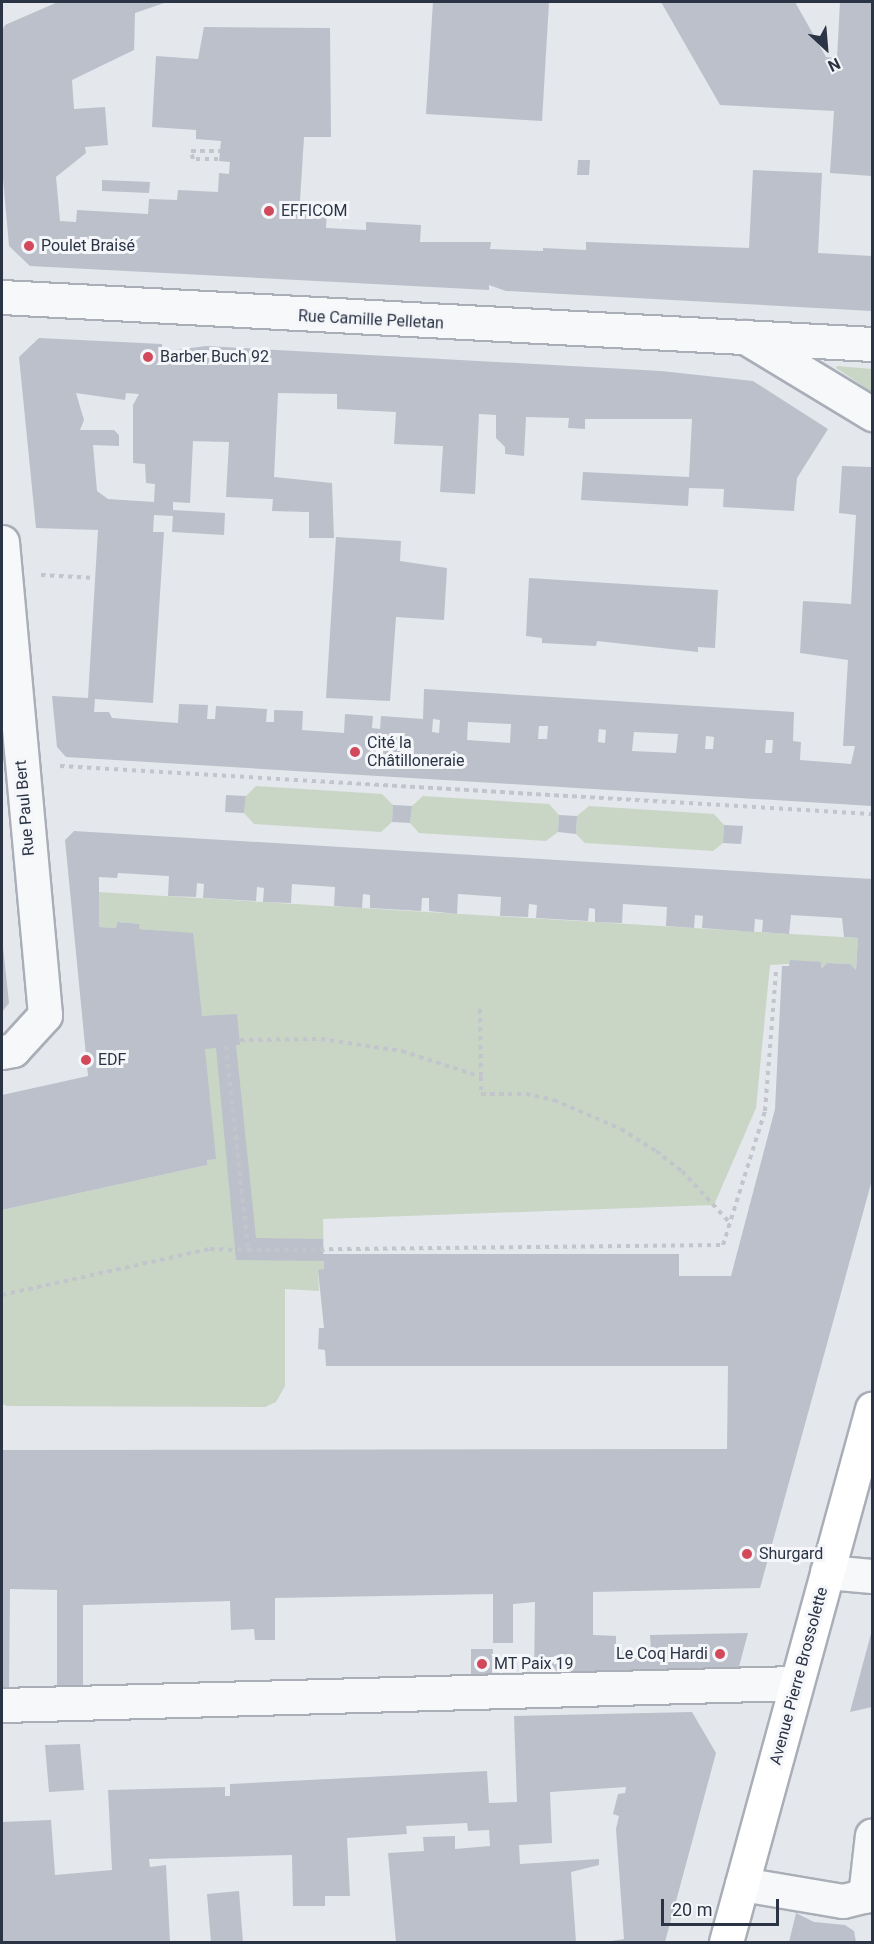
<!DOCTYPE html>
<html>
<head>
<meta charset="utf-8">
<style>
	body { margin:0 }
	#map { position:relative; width:874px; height:1944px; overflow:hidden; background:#e4e7ec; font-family:Roboto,sans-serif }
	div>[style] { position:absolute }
	.green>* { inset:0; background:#c9d6c5 }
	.building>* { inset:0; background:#bbc0ca }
	.path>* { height:4px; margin-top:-2px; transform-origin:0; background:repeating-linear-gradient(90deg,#c2c5cb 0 4.5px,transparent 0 9px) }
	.roads { filter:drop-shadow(2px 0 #a9aeb7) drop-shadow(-2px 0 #a9aeb7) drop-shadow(0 2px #a9aeb7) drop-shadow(0 -2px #a9aeb7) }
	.minor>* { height:33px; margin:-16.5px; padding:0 16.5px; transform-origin:16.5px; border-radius:16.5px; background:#f7f8fa }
	.major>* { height:33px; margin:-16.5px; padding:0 16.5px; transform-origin:16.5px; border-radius:16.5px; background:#fff }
	.dots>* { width:16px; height:16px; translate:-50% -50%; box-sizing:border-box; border:3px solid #f4f6f9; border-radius:50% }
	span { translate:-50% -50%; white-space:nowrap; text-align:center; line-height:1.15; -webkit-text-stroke:6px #f4f6f9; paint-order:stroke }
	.poi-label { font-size:16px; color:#2b3445 }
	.left { translate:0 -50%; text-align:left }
	.right { translate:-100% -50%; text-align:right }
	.street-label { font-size:16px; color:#2b3445 }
	.frame { position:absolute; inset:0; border:3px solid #2b3445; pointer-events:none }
	.north { position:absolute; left:796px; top:18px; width:60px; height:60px; -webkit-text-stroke:4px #f4f6f9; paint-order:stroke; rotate:154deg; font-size:16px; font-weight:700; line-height:24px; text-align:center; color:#2b3445 }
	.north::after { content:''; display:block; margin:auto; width:21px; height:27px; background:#2b3445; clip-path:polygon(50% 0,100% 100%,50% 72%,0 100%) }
	.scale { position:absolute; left:661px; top:1899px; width:118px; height:27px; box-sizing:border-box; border:3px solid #2b3445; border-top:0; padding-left:8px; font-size:18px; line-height:21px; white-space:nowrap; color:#2b3445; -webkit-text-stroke:4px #f4f6f9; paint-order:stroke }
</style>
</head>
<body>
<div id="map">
	<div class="green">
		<i style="clip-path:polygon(837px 366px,872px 369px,872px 392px,836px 368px)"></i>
		<i style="clip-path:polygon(256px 786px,382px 794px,393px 805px,392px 822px,381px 832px,254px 824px,244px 813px,246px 796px)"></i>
		<i style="clip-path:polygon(423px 796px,549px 804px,559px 815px,558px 832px,546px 841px,419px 833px,410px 823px,412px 806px)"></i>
		<i style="clip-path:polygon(589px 806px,714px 814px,724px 825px,723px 843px,713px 851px,585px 843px,576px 834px,577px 816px)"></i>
		<i style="clip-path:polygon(98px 892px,858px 938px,856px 970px,849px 964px,827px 963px,821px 969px,821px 962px,770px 965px,756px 1108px,714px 1205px,323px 1219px,324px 1269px,318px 1271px,319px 1291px,285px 1289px,285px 1386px,276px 1402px,265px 1407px,7px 1406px,2px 1404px,2px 1210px,207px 1165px,184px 933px,139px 929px,140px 924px,117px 922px,116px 928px,99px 927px)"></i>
	</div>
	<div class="building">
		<i style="clip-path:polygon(58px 2px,167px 2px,135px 13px,134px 50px,72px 80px,74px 109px,105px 107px,108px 145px,85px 147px,86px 153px,56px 177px,60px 221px,76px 222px,77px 210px,148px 214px,149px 199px,177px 200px,178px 190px,218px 192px,219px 173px,229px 174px,230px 162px,219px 161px,221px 141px,196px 139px,196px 130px,152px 127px,156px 56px,198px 59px,204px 27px,330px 28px,331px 137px,304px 137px,300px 201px,306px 201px,306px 207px,327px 209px,326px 228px,366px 230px,366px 222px,421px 225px,420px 242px,491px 242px,490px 249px,543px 251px,543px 248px,586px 250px,586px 242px,749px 248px,753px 170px,822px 173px,818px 253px,872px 256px,872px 311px,506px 291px,489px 285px,489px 290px,30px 266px,9px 246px,2px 167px,2px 31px,5px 25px)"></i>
		<i style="clip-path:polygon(433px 2px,549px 2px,542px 121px,426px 114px)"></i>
		<i style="clip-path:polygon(661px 2px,795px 2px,826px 57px,837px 58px,840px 2px,872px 2px,872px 176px,830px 173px,834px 111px,720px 105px)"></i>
		<i style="clip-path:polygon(578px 160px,590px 160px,589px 175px,577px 175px)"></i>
		<i style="clip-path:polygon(102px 180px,150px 182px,149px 193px,102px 191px)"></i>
		<i style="clip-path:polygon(evenodd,39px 338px,162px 344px,162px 350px,169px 351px,206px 346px,661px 371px,753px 381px,828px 429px,797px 478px,794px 511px,723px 507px,724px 489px,689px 488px,688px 506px,581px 500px,583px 472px,689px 477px,692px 419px,585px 419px,585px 429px,568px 428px,569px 418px,526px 417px,524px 456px,505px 454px,505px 447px,496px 438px,496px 415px,479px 414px,475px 494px,440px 492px,443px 446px,394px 444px,396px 412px,337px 409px,337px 394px,278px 393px,274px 477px,332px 483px,334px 538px,309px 538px,309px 512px,272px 511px,273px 499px,226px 497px,229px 442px,193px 441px,190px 503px,173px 502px,173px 510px,225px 513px,224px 535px,172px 532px,173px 516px,154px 515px,153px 532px,164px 532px,153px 703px,95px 699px,94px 712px,109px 712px,112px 718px,178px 723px,179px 704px,208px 705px,207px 719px,215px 719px,216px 706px,267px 709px,266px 722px,274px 722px,274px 710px,303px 711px,302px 730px,344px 733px,345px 714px,373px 716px,372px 728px,380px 729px,381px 716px,423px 719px,424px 689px,794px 712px,793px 741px,801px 742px,800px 760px,851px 764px,855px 746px,843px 746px,848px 660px,800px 653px,803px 601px,851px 604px,856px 515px,839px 513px,842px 466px,872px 467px,872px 806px,66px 757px,57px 747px,52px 696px,88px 698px,98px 530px,36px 528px,19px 357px,39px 338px,76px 393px,125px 400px,126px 393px,139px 394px,133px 405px,133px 463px,145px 464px,146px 483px,155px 484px,154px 502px,108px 499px,97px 491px,93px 445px,119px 446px,119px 435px,114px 430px,80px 430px,84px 420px,76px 393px,39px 338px,433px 719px,440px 720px,439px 733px,432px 732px,433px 719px,39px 338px,468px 722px,511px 724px,510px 743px,467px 740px,468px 722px,39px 338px,539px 726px,548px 726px,547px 739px,538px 739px,539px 726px,39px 338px,599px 729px,606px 730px,605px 743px,598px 742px,599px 729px,39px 338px,634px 732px,678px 734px,676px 753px,632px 751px,634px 732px,39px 338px,706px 736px,714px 737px,713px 749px,705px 749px,706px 736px,39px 338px,766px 740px,773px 740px,772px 753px,765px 753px,766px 740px)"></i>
		<i style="clip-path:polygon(336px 537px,401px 541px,400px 561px,447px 568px,444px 620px,396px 617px,390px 701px,326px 698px)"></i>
		<i style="clip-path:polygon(529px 578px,718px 590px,715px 648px,698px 647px,698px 652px,597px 641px,596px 646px,542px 643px,542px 638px,526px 636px)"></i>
		<i style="clip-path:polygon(226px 795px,246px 796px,244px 813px,225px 812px)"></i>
		<i style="clip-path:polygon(393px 805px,412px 806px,410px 823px,392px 822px)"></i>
		<i style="clip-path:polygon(559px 815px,577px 816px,576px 834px,558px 832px)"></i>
		<i style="clip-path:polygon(724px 825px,743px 826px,741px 844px,723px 843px)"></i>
		<i style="clip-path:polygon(evenodd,74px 831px,872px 879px,872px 1180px,760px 1588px,593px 1592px,593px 1635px,616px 1636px,616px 1651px,651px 1650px,650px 1635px,748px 1633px,737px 1674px,534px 1679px,535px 1602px,513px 1604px,513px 1643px,493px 1643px,493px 1594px,275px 1598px,275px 1640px,255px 1640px,254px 1629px,231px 1630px,230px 1601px,83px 1605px,83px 1690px,57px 1691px,57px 1590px,10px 1589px,9px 1692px,2px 1692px,2px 1450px,727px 1449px,728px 1366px,326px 1366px,325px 1350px,318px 1349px,319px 1328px,324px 1328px,318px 1270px,324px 1269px,324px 1261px,236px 1260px,216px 1048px,205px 1049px,216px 1159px,207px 1160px,207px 1165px,2px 1210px,2px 1095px,88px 1076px,65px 840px,74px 831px,118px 873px,169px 876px,168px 896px,196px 897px,197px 883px,204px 884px,203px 898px,256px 901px,257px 887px,264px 888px,263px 902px,291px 903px,292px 884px,335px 887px,334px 906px,362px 908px,363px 894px,370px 895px,370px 908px,421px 911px,422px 898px,429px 898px,429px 911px,457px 914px,458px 894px,501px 897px,500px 916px,528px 917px,529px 904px,537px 905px,536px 918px,588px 921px,589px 908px,595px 909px,595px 922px,622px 923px,623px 904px,667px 907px,666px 926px,694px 928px,695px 915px,703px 916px,702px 928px,754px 932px,755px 919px,763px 920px,762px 932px,789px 934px,791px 915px,842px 918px,844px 937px,858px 938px,856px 970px,850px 964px,827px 963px,821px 969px,821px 962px,790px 960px,789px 966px,782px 966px,775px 1109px,731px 1276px,679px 1276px,679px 1254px,323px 1254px,323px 1239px,256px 1238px,236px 1045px,240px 1045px,237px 1014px,202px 1016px,193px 933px,139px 929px,140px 924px,117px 922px,116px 928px,99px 927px,99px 877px,117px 878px,118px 873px)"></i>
		<i style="clip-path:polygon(2px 938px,9px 1003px,2px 1012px)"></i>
		<i style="clip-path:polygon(872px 1630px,872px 1707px,850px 1712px)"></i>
		<i style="clip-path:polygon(471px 1649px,493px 1649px,492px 1680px,471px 1680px)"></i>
		<i style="clip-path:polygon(692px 1712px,716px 1753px,665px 1942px,605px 1942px,624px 1939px,616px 1829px,619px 1816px,613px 1814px,618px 1794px,625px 1793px,626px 1787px,550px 1792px,552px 1843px,519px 1845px,520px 1864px,599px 1859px,599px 1865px,571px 1872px,576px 1942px,396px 1942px,388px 1853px,424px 1851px,423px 1837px,455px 1836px,455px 1849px,490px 1846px,489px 1830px,468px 1831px,467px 1823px,406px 1826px,407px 1834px,347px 1838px,350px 1896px,325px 1896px,325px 1906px,293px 1906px,292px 1855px,149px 1859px,150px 1867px,166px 1865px,170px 1942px,2px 1942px,2px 1822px,51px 1820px,55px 1875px,112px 1870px,108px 1790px,225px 1787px,225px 1796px,230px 1796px,230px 1784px,487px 1771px,489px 1803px,517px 1802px,514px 1716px)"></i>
		<i style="clip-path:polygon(80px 1744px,84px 1790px,49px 1792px,45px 1745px)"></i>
		<i style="clip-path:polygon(239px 1891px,243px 1942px,211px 1942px,207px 1894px)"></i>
		<i style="clip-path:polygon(796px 1913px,814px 1922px,845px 1925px,854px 1931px,856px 1942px,789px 1942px)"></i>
	</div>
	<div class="path">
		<i style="left:218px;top:159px;width:25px;rotate:180deg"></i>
		<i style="left:193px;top:159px;width:8px;rotate:-104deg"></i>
		<i style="left:191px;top:151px;width:29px"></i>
		<i style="left:41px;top:575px;width:54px;rotate:3.2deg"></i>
		<i style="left:60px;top:766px;width:813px;rotate:3.38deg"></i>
		<i style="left:480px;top:1009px;width:68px;rotate:89.2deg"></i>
		<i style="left:240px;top:1040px;width:81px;rotate:-0.7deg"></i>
		<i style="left:321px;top:1039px;width:82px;rotate:8.4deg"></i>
		<i style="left:402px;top:1051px;width:83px;rotate:18.2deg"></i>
		<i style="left:481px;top:1077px;width:17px;rotate:90deg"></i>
		<i style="left:481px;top:1094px;width:45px"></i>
		<i style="left:526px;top:1094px;width:29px;rotate:12deg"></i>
		<i style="left:554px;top:1100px;width:73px;rotate:23.4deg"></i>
		<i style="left:621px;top:1129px;width:41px;rotate:32.2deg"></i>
		<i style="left:656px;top:1151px;width:33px;rotate:38deg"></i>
		<i style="left:682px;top:1171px;width:69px;rotate:47.3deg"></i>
		<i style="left:226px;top:1046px;width:205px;rotate:83.8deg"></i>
		<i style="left:248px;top:1250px;width:475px;rotate:-0.6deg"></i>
		<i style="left:723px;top:1245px;width:140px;rotate:-72.6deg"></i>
		<i style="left:765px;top:1111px;width:140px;rotate:-85.5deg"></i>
		<i style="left:2px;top:1295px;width:213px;rotate:-12.5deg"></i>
		<i style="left:210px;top:1249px;width:38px;rotate:2deg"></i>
	</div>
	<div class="roads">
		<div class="minor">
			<i style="left:2px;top:297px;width:871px;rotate:3.09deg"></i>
			<i style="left:745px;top:337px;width:149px;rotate:31.2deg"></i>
			<i style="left:2px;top:542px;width:475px;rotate:84.8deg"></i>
			<i style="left:45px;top:1015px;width:47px;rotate:132.4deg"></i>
			<i style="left:13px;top:1050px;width:11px;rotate:170deg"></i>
			<i style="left:827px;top:1572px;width:45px;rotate:5.1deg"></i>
			<i style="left:2px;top:1705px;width:794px;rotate:-1.59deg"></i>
			<i style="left:742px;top:1884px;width:102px;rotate:9.6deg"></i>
			<i style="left:843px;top:1901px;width:30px;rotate:-14deg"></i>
			<i style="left:865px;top:1896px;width:61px;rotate:-83.5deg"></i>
		</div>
		<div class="major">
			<i style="left:726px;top:1942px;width:553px;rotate:-74.68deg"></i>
		</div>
	</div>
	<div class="dots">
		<i style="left:269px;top:211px;background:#d1495b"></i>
		<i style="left:29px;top:246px;background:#d1495b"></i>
		<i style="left:148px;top:357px;background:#d1495b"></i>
		<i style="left:355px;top:752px;background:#d1495b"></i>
		<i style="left:86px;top:1060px;background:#d1495b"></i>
		<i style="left:747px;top:1554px;background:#d1495b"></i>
		<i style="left:720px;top:1654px;background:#d1495b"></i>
		<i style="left:482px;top:1664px;background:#d1495b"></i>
	</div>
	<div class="poi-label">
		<span class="left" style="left:281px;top:211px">EFFICOM</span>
		<span class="left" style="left:41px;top:246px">Poulet Braisé</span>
		<span class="left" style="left:160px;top:357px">Barber Buch 92</span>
		<span class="left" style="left:367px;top:752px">Cité la<br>Châtilloneraie</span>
		<span class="left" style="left:98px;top:1060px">EDF</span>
		<span class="left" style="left:759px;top:1554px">Shurgard</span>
		<span class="right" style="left:708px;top:1654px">Le Coq Hardi</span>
		<span class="left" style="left:494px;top:1664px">MT Paix 19</span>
	</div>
	<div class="street-label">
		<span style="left:371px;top:320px;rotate:3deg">Rue Camille Pelletan</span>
		<span style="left:25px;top:808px;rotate:-95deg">Rue Paul Bert</span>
		<span style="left:799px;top:1676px;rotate:-75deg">Avenue Pierre Brossolette</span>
	</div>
	<div class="frame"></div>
	<div class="north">N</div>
	<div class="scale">20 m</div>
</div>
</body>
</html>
